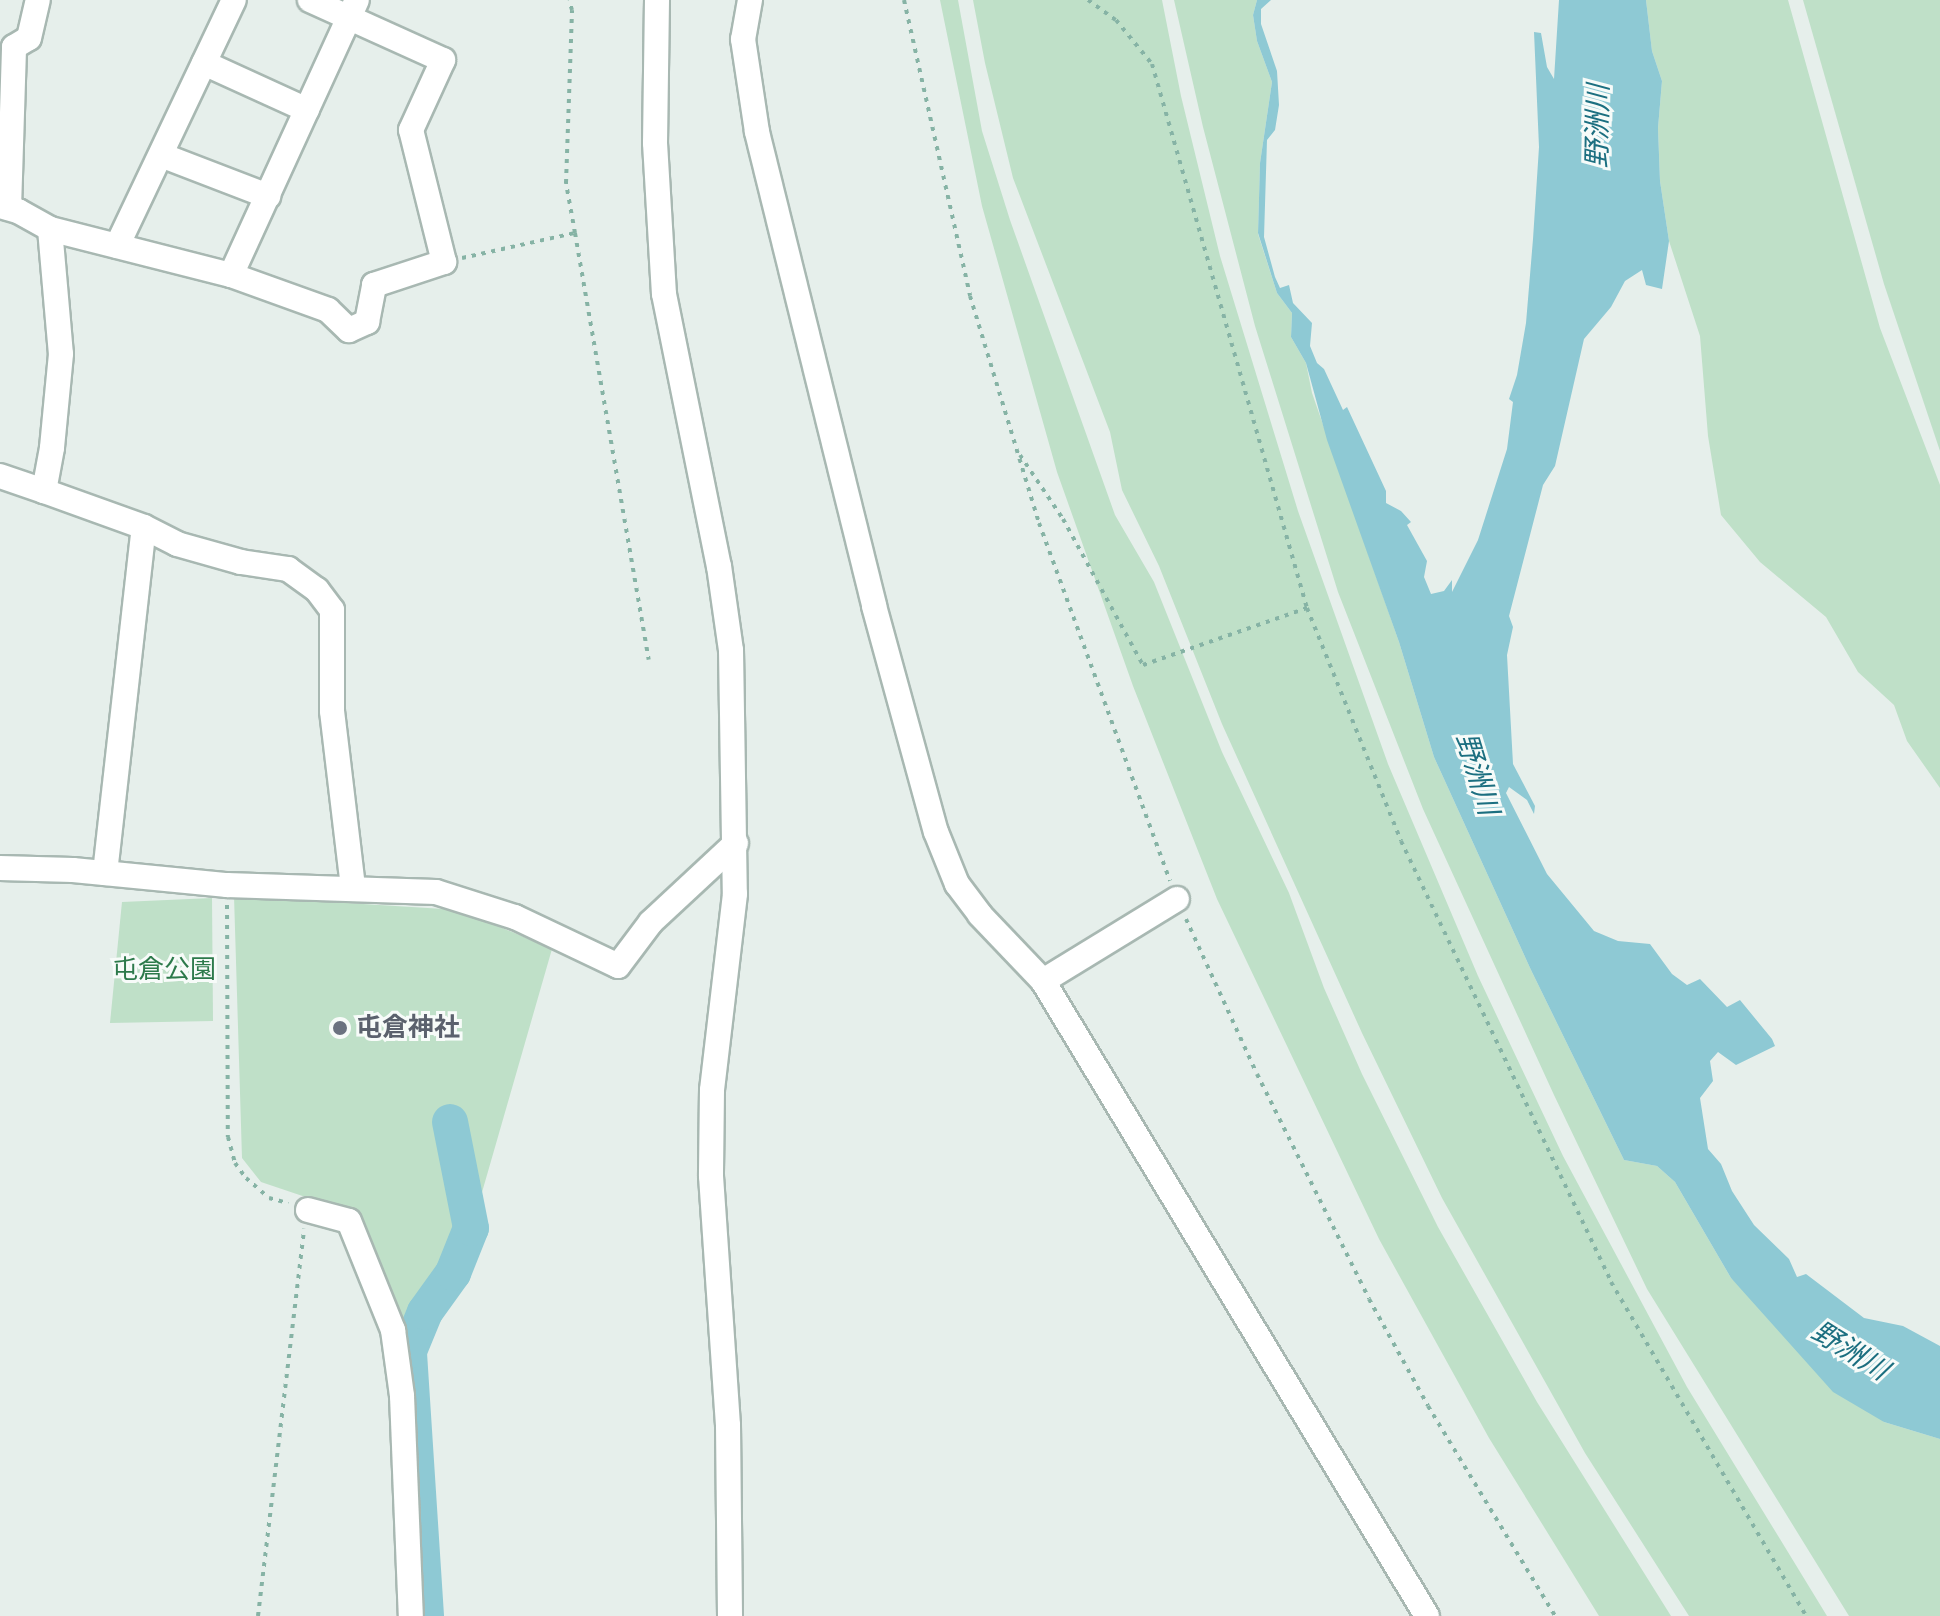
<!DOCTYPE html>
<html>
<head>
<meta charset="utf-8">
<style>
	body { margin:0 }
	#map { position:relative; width:1940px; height:1616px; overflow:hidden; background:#e6efeb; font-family:Karla,"Noto Sans JP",sans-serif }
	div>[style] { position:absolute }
	.green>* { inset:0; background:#bfe0c8 }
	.water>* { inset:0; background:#8ec9d4 }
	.river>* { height:36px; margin:-18px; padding:0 18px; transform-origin:18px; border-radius:18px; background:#8ec9d4 }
	.path>* { height:4px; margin-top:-2px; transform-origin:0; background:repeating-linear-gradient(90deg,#86b3a5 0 4px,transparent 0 10px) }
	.roads { filter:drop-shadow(2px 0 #a8b8b2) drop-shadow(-2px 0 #a8b8b2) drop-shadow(0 2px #a8b8b2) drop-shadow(0 -2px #a8b8b2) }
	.minor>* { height:24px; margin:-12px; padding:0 12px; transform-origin:12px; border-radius:12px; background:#fff }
	.dots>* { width:22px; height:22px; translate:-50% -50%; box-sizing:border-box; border:4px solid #f7fbf9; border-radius:50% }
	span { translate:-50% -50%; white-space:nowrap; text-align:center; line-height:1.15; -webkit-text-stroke:6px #f7fbf9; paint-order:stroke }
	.park-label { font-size:26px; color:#2d7a4b }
	.worship-label { font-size:26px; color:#5b616d; font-weight:700 }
	.left { translate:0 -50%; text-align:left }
	.water-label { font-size:28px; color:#1c6f80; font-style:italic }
</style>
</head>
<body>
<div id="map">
	<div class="green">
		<i style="clip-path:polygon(940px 0,958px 0,982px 131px,1010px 220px,1115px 515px,1154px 582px,1222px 752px,1289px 893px,1324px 988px,1362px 1074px,1438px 1227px,1537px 1402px,1671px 1616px,1599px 1616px,1489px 1438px,1379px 1239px,1217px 899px,1133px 686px,1057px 472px,982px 206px)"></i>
		<i style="clip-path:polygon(973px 0,1162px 0,1181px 96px,1220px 256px,1298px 511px,1388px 764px,1478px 976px,1563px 1156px,1687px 1387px,1827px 1616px,1689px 1616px,1585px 1453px,1442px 1198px,1362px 1033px,1222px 724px,1159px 566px,1122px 490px,1110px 432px,1013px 178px,985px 63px)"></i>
		<i style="clip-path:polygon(1174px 0,1257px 0,1253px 15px,1257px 41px,1272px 82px,1260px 163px,1258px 234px,1277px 293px,1292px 313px,1291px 337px,1306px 363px,1312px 393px,1399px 642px,1434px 757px,1531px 970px,1624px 1160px,1657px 1166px,1675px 1182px,1731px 1278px,1884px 1422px,1940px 1439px,1940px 1616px,1849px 1616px,1647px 1289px,1554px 1095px,1423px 809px,1338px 592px,1255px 326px,1203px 127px)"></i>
		<i style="clip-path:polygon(1646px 0,1788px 0,1880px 328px,1940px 485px,1940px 788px,1907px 741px,1894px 705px,1858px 672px,1826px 617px,1760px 562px,1721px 515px,1708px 436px,1700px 336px,1669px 241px,1660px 181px,1658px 128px,1662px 81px,1652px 51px)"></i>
		<i style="clip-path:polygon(1803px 0,1940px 0,1940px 451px,1884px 284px)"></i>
		<i style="clip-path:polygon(234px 896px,460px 910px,552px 949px,449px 1307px,391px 1321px,353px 1213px,261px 1182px,242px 1158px)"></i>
		<i style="clip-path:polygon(212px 898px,213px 1021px,110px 1023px,122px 902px)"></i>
	</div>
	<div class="water">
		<i style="clip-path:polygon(1257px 0,1271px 0,1261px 9px,1261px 24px,1277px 71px,1279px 105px,1275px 130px,1267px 140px,1264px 237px,1275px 277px,1280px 288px,1289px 285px,1293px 303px,1312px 323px,1310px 346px,1317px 363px,1324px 369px,1343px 410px,1347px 407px,1386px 491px,1386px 503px,1401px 511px,1411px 522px,1407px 525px,1427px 561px,1424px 577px,1431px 594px,1444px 591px,1452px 580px,1452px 592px,1478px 540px,1507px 449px,1513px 402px,1509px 399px,1517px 375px,1526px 323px,1533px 239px,1539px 147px,1534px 32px,1541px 33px,1547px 67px,1554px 79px,1559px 0,1646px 0,1652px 51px,1662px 81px,1658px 128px,1660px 181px,1669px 241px,1662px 289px,1646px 285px,1642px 270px,1625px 281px,1611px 307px,1584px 339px,1555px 466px,1543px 485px,1509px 616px,1513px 627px,1507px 655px,1513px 764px,1535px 806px,1534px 814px,1527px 800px,1509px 787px,1506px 793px,1547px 874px,1594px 931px,1618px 941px,1650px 944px,1672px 974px,1687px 985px,1700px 979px,1727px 1007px,1740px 1000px,1772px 1039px,1775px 1046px,1736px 1065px,1718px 1052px,1710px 1061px,1713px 1081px,1700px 1098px,1708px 1149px,1721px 1164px,1732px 1191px,1754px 1225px,1789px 1259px,1797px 1277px,1806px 1274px,1864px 1318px,1903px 1326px,1940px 1346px,1940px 1439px,1884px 1422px,1833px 1392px,1731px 1278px,1675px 1182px,1657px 1166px,1624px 1160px,1531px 970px,1434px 757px,1399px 642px,1327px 440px,1306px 363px,1291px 337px,1292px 313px,1277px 293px,1258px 233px,1260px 163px,1272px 82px,1257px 41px,1253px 15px)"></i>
	</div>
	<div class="river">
		<i style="left:426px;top:1616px;width:266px;rotate:-93.7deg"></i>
		<i style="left:409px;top:1351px;width:42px;rotate:-67.7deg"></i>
		<i style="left:425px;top:1312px;width:48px;rotate:-54.3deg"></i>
		<i style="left:453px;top:1273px;width:48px;rotate:-68.2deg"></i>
		<i style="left:471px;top:1228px;width:108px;rotate:-101.2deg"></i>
	</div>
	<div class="path">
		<i style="left:904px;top:0;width:303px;rotate:77.4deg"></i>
		<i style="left:970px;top:296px;width:237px;rotate:73.1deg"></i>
		<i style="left:1039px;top:523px;width:381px;rotate:69.9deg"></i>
		<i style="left:1088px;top:0;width:34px;rotate:36deg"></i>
		<i style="left:1116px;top:20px;width:57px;rotate:50.7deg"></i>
		<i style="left:1152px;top:64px;width:566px;rotate:74.1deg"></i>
		<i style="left:1307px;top:608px;width:251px;rotate:68deg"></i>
		<i style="left:1401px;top:841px;width:488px;rotate:64.5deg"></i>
		<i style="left:1611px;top:1282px;width:387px;rotate:59.7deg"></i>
		<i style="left:575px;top:233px;width:433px;rotate:80.2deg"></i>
		<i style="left:462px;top:258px;width:116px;rotate:-12.5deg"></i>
		<i style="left:575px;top:233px;width:51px;rotate:-100.2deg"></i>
		<i style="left:566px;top:183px;width:173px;rotate:-88deg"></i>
		<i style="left:572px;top:10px;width:10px;rotate:-107deg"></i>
		<i style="left:1020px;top:455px;width:77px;rotate:56.1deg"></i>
		<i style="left:1063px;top:519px;width:166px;rotate:61.3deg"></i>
		<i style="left:1143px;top:665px;width:174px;rotate:-19.2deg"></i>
		<i style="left:227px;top:905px;width:232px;rotate:89.8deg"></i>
		<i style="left:228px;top:1137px;width:27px;rotate:75deg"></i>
		<i style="left:235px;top:1163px;width:19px;rotate:54deg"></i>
		<i style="left:246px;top:1178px;width:30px;rotate:41deg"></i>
		<i style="left:269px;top:1198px;width:20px;rotate:15deg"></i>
		<i style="left:1186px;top:919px;width:170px;rotate:65.4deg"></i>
		<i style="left:1257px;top:1074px;width:251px;rotate:63.5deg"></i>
		<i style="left:1369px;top:1299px;width:122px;rotate:61.1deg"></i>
		<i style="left:1428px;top:1406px;width:245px;rotate:58.8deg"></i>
		<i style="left:258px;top:1616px;width:390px;rotate:-83.2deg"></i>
	</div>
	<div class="roads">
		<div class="minor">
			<i style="left:657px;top:0;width:143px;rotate:90.8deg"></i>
			<i style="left:655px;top:143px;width:151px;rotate:86.6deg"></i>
			<i style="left:664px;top:294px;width:278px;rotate:78.6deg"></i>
			<i style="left:719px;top:566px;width:85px;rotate:81.9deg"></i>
			<i style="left:731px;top:650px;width:244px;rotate:89.1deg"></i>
			<i style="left:735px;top:894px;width:197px;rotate:96.7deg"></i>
			<i style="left:712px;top:1090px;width:86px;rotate:90.7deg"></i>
			<i style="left:711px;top:1176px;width:250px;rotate:86.1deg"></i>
			<i style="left:728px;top:1425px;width:191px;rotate:89.4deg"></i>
			<i style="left:750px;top:0;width:40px;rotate:100deg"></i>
			<i style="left:743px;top:39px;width:94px;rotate:81.4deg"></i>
			<i style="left:757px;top:132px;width:488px;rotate:76.1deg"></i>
			<i style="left:874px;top:606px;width:234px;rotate:74.7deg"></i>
			<i style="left:936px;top:832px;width:56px;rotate:68deg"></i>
			<i style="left:957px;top:884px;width:39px;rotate:53deg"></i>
			<i style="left:980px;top:915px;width:91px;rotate:46.3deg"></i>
			<i style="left:1043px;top:981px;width:742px;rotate:58.84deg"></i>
			<i style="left:204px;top:63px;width:113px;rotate:24.5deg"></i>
			<i style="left:161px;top:155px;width:115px;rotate:21deg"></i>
			<i style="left:0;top:206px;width:19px;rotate:16deg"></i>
			<i style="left:18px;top:211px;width:37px;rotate:29deg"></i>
			<i style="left:50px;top:229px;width:187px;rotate:14.3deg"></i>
			<i style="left:231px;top:275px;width:103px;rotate:19.8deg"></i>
			<i style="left:328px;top:310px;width:29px;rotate:44deg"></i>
			<i style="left:349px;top:330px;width:20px;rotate:-24deg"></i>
			<i style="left:367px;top:322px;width:38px;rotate:-79deg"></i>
			<i style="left:374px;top:285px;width:74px;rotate:-18.2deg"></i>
			<i style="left:444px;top:262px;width:136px;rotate:-104deg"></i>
			<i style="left:411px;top:130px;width:77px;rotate:-65.4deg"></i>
			<i style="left:443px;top:60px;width:146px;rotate:-155.7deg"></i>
			<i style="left:9px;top:208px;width:161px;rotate:-88.2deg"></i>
			<i style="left:14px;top:47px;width:17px;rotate:-31deg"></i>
			<i style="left:29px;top:38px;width:39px;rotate:-77deg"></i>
			<i style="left:50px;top:229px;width:125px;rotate:85deg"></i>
			<i style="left:61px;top:354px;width:94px;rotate:95.5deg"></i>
			<i style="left:52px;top:448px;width:44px;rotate:100.5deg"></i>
			<i style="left:44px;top:491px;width:106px;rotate:19.8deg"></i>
			<i style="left:144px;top:527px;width:37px;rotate:27deg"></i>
			<i style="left:177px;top:544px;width:66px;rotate:15.7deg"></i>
			<i style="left:241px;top:562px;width:48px;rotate:8.5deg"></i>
			<i style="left:288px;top:569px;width:36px;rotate:36deg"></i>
			<i style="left:317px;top:590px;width:25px;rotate:53deg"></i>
			<i style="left:332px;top:610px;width:101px;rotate:90deg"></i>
			<i style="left:332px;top:711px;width:178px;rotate:83.2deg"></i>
			<i style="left:117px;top:246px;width:272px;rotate:-64.6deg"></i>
			<i style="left:231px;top:275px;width:302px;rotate:-65.4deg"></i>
			<i style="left:0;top:476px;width:46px;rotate:18.8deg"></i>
			<i style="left:0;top:868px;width:73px;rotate:1.6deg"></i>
			<i style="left:73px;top:870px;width:155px;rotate:5.6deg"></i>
			<i style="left:227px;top:885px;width:209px;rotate:1.9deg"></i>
			<i style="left:436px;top:892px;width:83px;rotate:17.6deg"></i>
			<i style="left:515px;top:917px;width:114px;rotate:25.4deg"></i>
			<i style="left:618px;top:966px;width:55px;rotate:-53.1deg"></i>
			<i style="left:651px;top:922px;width:116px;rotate:-42.9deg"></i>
			<i style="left:105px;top:873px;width:348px;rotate:-83.6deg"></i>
			<i style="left:1043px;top:981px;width:157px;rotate:-31.5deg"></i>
			<i style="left:308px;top:1210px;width:42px;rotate:15deg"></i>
			<i style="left:349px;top:1221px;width:118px;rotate:68deg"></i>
			<i style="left:393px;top:1330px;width:67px;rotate:82.2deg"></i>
			<i style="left:402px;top:1396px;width:220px;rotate:87.7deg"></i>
		</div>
	</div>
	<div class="dots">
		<i style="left:340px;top:1028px;background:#6b7280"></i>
	</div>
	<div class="park-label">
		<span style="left:164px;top:970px">屯倉公園</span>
	</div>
	<div class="worship-label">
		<span class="left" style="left:356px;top:1028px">屯倉神社</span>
	</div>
	<div class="water-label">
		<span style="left:1598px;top:126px;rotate:-89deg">野洲川</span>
		<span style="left:1477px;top:774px;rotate:73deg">野洲川</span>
		<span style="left:1850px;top:1351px;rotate:32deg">野洲川</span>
	</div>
</div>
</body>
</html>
